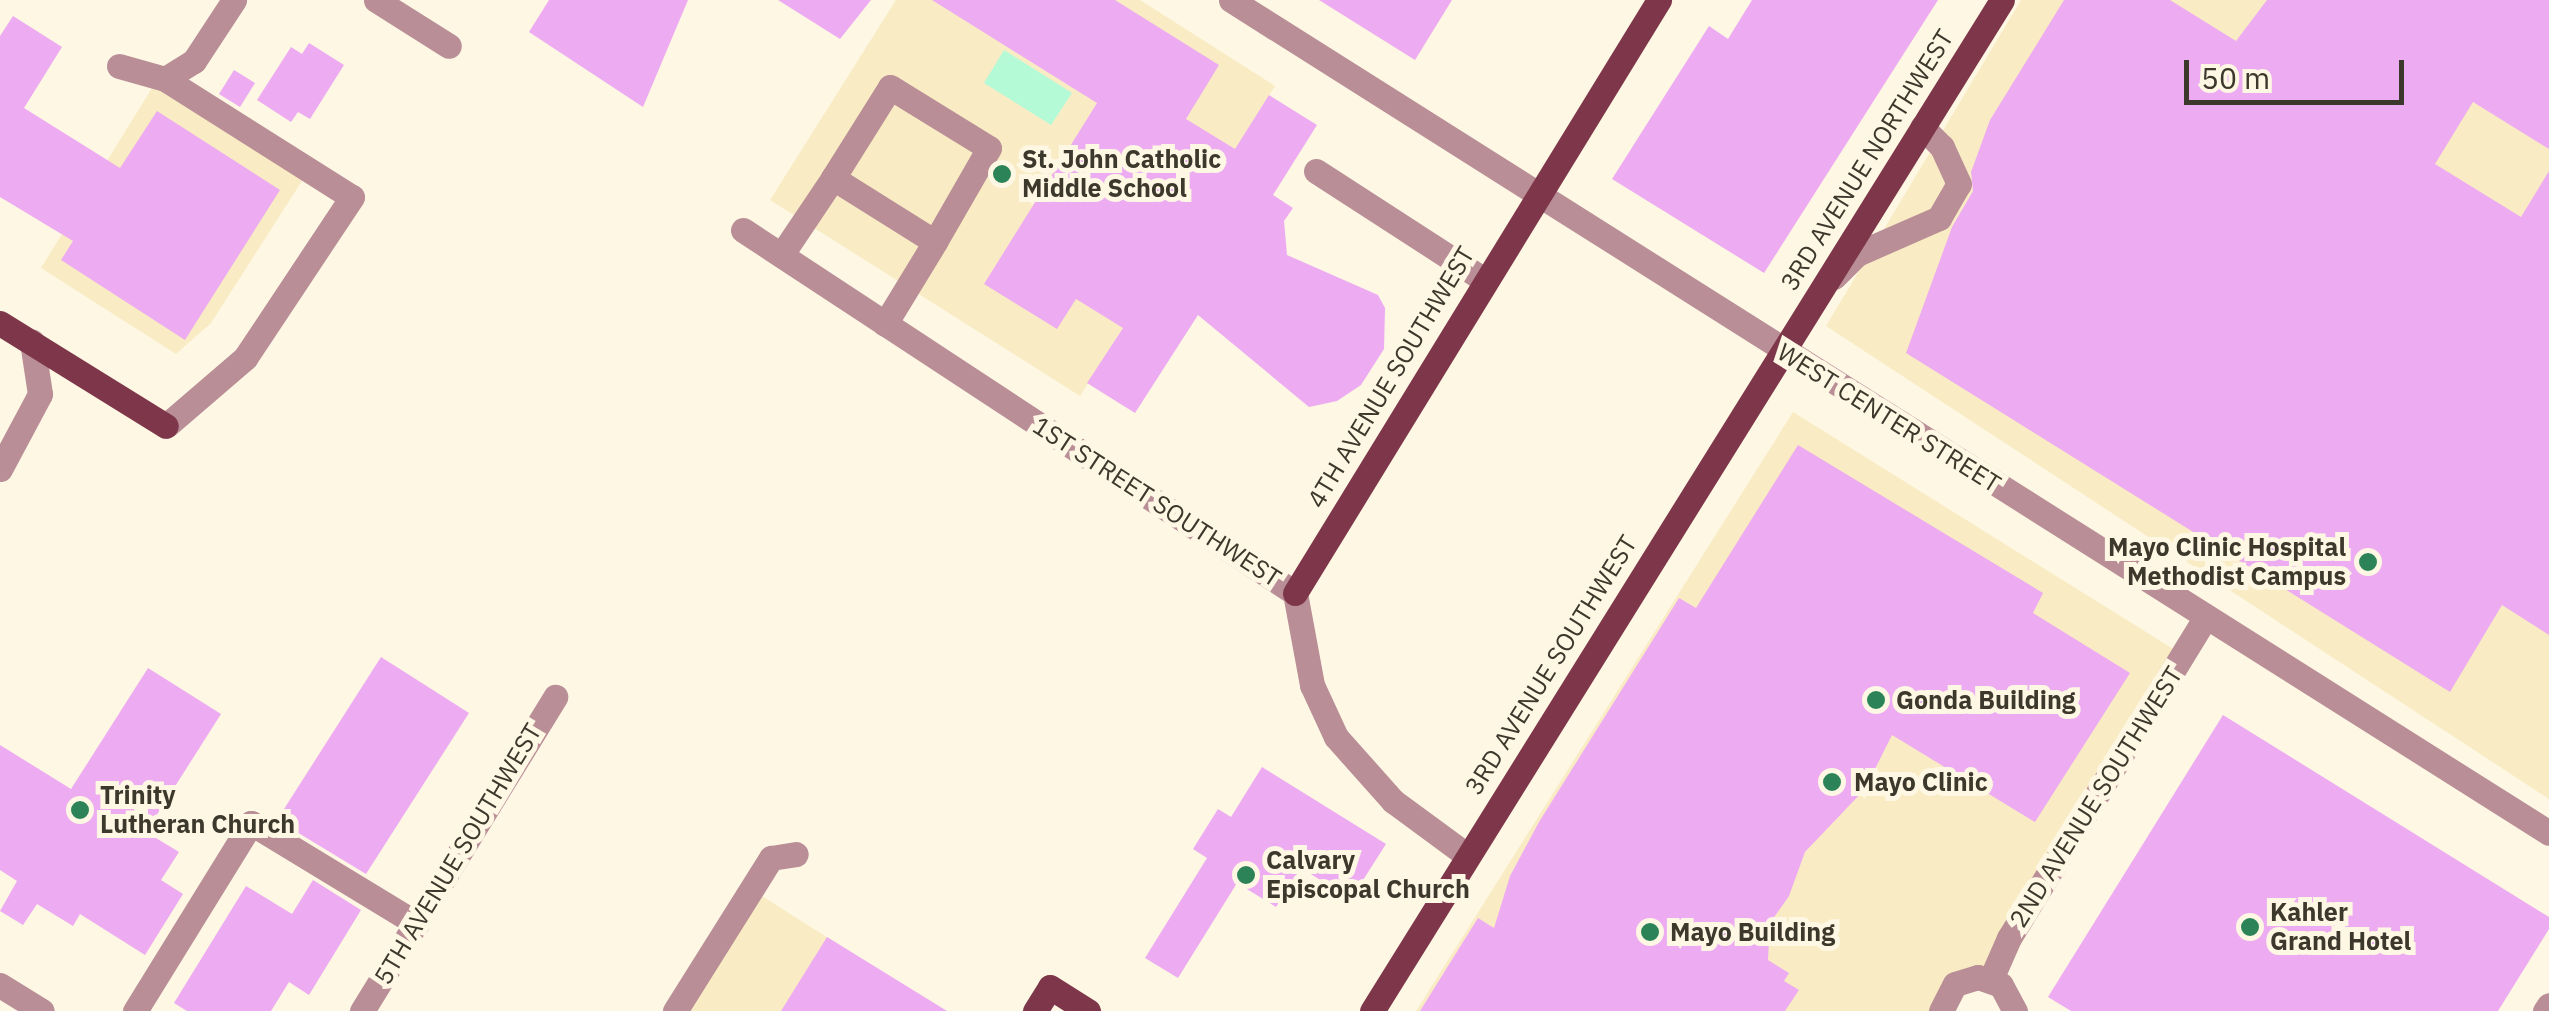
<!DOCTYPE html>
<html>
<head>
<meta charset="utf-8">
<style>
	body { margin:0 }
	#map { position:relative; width:2549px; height:1011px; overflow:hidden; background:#fdf7e4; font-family:"IBM Plex Sans",sans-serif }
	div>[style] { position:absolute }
	.built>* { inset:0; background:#f9ecc4 }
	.green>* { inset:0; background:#b5fad7 }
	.building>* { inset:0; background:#edacf1 }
	.minor>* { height:25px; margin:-12.5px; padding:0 12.5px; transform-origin:12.5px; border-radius:12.5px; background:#b98e97 }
	.major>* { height:25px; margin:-12.5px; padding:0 12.5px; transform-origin:12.5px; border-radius:12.5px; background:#7e374a }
	.dots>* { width:28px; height:28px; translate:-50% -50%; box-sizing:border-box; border:5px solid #fdf7e4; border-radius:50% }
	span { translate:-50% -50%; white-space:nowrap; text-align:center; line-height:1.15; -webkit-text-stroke:10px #fdf7e4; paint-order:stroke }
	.poi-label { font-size:25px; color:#3c382c; font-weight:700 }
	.left { translate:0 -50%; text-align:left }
	.right { translate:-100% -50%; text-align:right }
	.street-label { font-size:25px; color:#3c382c }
	.scale { position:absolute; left:2184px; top:60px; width:220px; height:45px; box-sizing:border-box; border:5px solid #3c382c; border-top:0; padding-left:12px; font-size:30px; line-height:35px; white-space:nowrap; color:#3c382c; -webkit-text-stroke:8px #fdf7e4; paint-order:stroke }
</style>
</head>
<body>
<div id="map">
	<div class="built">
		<i style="clip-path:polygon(896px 0,1140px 0,1275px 86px,1080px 396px,770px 200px)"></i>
		<i style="clip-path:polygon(2021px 0,2549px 0,2549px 799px,1826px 326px)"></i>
		<i style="clip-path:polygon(160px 75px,309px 170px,211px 323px,176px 354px,41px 268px)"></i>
		<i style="clip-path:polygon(1793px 412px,2183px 655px,1991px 979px,1935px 1011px,1416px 1011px)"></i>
		<i style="clip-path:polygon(751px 889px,943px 1011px,680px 1011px)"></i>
	</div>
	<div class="green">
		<i style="clip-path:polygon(1004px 50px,1072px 93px,1051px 125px,984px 83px)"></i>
	</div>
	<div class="building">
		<i style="clip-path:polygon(549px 0,688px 0,643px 107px,529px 32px)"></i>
		<i style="clip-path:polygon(778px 0,871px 0,840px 39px)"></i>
		<i style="clip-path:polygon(932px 0,1115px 0,1219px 65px,1186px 119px,1235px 149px,1269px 95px,1317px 125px,1273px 195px,1293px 208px,1284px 221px,1287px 255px,1378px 295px,1385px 308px,1384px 349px,1361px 385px,1337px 401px,1309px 407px,1198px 315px,1135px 413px,1087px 383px,1123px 328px,1076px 299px,1057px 329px,984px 284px,1097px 103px)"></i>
		<i style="clip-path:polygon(1319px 0,1452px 0,1415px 60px)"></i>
		<i style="clip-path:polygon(1752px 0,1938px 0,1764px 273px,1612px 179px,1709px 26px,1728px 39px)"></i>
		<i style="clip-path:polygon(2064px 0,2170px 0,2236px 41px,2267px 0,2549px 0,2549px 149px,2473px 102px,2435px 164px,2521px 217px,2549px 171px,2549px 635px,2502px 605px,2450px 692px,1906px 353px,1952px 227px,1973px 191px,1971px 172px,1990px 120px)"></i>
		<i style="clip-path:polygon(13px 16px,62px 47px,24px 108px,120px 168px,157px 111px,280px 190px,185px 340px,61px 260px,73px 241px,0 197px,0 36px)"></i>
		<i style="clip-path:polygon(309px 43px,344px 65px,310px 119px,298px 112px,291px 122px,257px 100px,291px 47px,302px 54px)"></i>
		<i style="clip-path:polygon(234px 70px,255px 83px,240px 107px,219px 94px)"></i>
		<i style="clip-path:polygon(1798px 445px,2043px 593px,2033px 613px,2130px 673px,2035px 822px,1892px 735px,1865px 789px,1805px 852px,1789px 896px,1770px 923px,1768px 960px,1789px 973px,1784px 981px,1799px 990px,1785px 1011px,1420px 1011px,1478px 918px,1494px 928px,1510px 876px,1539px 822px,1679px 598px,1696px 608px)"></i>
		<i style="clip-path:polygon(381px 657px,469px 713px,366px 874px,277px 820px)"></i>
		<i style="clip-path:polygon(148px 668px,221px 714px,146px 832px,179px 852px,161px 880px,183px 894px,145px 955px,80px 914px,73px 926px,37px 904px,23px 925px,0 911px,17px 881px,0 870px,0 745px,71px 789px)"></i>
		<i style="clip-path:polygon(2223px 715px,2549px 917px,2549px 929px,2498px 1011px,2071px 1011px,2048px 997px)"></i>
		<i style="clip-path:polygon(1262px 767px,1386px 844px,1351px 899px,1301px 868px,1276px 907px,1237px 883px,1178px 978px,1145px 958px,1207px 858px,1193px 849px,1218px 809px,1231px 817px)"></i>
		<i style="clip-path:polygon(313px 880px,361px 910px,309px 995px,289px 982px,271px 1011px,187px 1011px,174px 1003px,246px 886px,292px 914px)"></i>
		<i style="clip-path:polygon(827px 937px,947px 1011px,781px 1011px)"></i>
	</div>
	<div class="minor">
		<i style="left:376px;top:0;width:86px;rotate:32.2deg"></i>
		<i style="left:1231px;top:0;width:1559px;rotate:32.29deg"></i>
		<i style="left:119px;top:66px;width:48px;rotate:15.8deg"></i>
		<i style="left:165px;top:79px;width:34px;rotate:-32deg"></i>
		<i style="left:194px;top:61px;width:73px;rotate:-56.7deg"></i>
		<i style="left:165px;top:79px;width:221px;rotate:32.3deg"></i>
		<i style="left:352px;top:197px;width:193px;rotate:123.6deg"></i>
		<i style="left:245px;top:358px;width:104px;rotate:139.3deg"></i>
		<i style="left:1316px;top:171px;width:202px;rotate:32.9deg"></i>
		<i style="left:833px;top:178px;width:107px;rotate:-57.9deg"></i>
		<i style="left:890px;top:87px;width:116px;rotate:31.6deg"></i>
		<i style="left:989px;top:148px;width:108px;rotate:119.9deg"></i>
		<i style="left:743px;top:230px;width:661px;rotate:33.33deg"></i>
		<i style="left:1295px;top:593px;width:94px;rotate:79.5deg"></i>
		<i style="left:1312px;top:685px;width:57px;rotate:65.2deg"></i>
		<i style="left:1336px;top:737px;width:86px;rotate:48.3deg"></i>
		<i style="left:1393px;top:801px;width:93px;rotate:36.3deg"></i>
		<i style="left:782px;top:254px;width:92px;rotate:-56.1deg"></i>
		<i style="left:833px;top:178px;width:120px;rotate:32.1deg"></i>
		<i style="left:935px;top:242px;width:96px;rotate:121.4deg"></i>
		<i style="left:1834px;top:277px;width:33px;rotate:-45deg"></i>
		<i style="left:1857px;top:254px;width:90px;rotate:-23.7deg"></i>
		<i style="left:1939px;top:218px;width:39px;rotate:-60deg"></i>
		<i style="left:1959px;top:184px;width:41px;rotate:-114.7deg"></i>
		<i style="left:1942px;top:147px;width:28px;rotate:-135deg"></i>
		<i style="left:0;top:469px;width:85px;rotate:-61.9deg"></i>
		<i style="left:40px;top:394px;width:53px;rotate:-98.7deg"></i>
		<i style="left:1991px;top:979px;width:45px;rotate:-66.3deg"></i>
		<i style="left:2009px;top:938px;width:375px;rotate:-58.5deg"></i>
		<i style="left:0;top:985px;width:49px;rotate:31.8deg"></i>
		<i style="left:135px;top:1011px;width:221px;rotate:-58.3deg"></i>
		<i style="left:251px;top:823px;width:194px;rotate:31.3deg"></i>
		<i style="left:362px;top:1011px;width:369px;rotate:-58.4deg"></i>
		<i style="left:675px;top:1011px;width:181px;rotate:-57.9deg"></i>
		<i style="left:771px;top:858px;width:25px;rotate:-9deg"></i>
		<i style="left:1941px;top:1011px;width:30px;rotate:-63deg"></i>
		<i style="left:1955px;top:984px;width:24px;rotate:-17deg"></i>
		<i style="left:1978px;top:977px;width:24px;rotate:19deg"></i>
		<i style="left:2001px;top:985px;width:30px;rotate:62deg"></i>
		<i style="left:2545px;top:1011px;width:7px;rotate:-56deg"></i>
	</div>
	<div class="major">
		<i style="left:0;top:323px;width:195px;rotate:31.8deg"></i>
		<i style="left:1295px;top:593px;width:696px;rotate:-58.46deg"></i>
		<i style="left:1035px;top:1011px;width:28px;rotate:-58deg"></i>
		<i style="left:1050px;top:987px;width:45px;rotate:32.3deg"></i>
		<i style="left:1372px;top:1011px;width:1191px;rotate:-58.07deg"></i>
	</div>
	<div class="dots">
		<i style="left:1002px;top:174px;background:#2c8358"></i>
		<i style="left:2368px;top:562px;background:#2c8358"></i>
		<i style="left:1876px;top:700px;background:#2c8358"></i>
		<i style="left:1832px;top:782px;background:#2c8358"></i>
		<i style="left:80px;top:810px;background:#2c8358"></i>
		<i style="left:1246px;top:875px;background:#2c8358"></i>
		<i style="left:2250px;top:927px;background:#2c8358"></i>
		<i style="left:1650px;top:932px;background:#2c8358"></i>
	</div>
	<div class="poi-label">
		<span class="left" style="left:1022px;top:174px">St. John Catholic<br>Middle School</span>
		<span class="right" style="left:2346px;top:562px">Mayo Clinic Hospital<br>Methodist Campus</span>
		<span class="left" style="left:1896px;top:700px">Gonda Building</span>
		<span class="left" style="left:1854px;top:782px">Mayo Clinic</span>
		<span class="left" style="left:100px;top:810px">Trinity<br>Lutheran Church</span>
		<span class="left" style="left:1266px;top:875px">Calvary<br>Episcopal Church</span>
		<span class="left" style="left:2270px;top:927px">Kahler<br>Grand Hotel</span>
		<span class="left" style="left:1670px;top:932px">Mayo Building</span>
	</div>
	<div class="street-label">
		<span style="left:1867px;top:160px;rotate:-58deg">3RD AVENUE NORTHWEST</span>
		<span style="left:1391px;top:377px;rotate:-59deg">4TH AVENUE SOUTHWEST</span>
		<span style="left:1889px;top:418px;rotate:32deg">WEST CENTER STREET</span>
		<span style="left:1157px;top:502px;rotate:33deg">1ST STREET SOUTHWEST</span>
		<span style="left:1551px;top:665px;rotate:-58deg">3RD AVENUE SOUTHWEST</span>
		<span style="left:2096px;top:797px;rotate:-58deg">2ND AVENUE SOUTHWEST</span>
		<span style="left:458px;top:854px;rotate:-59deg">5TH AVENUE SOUTHWEST</span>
	</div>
	<div class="scale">50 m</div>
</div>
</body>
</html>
